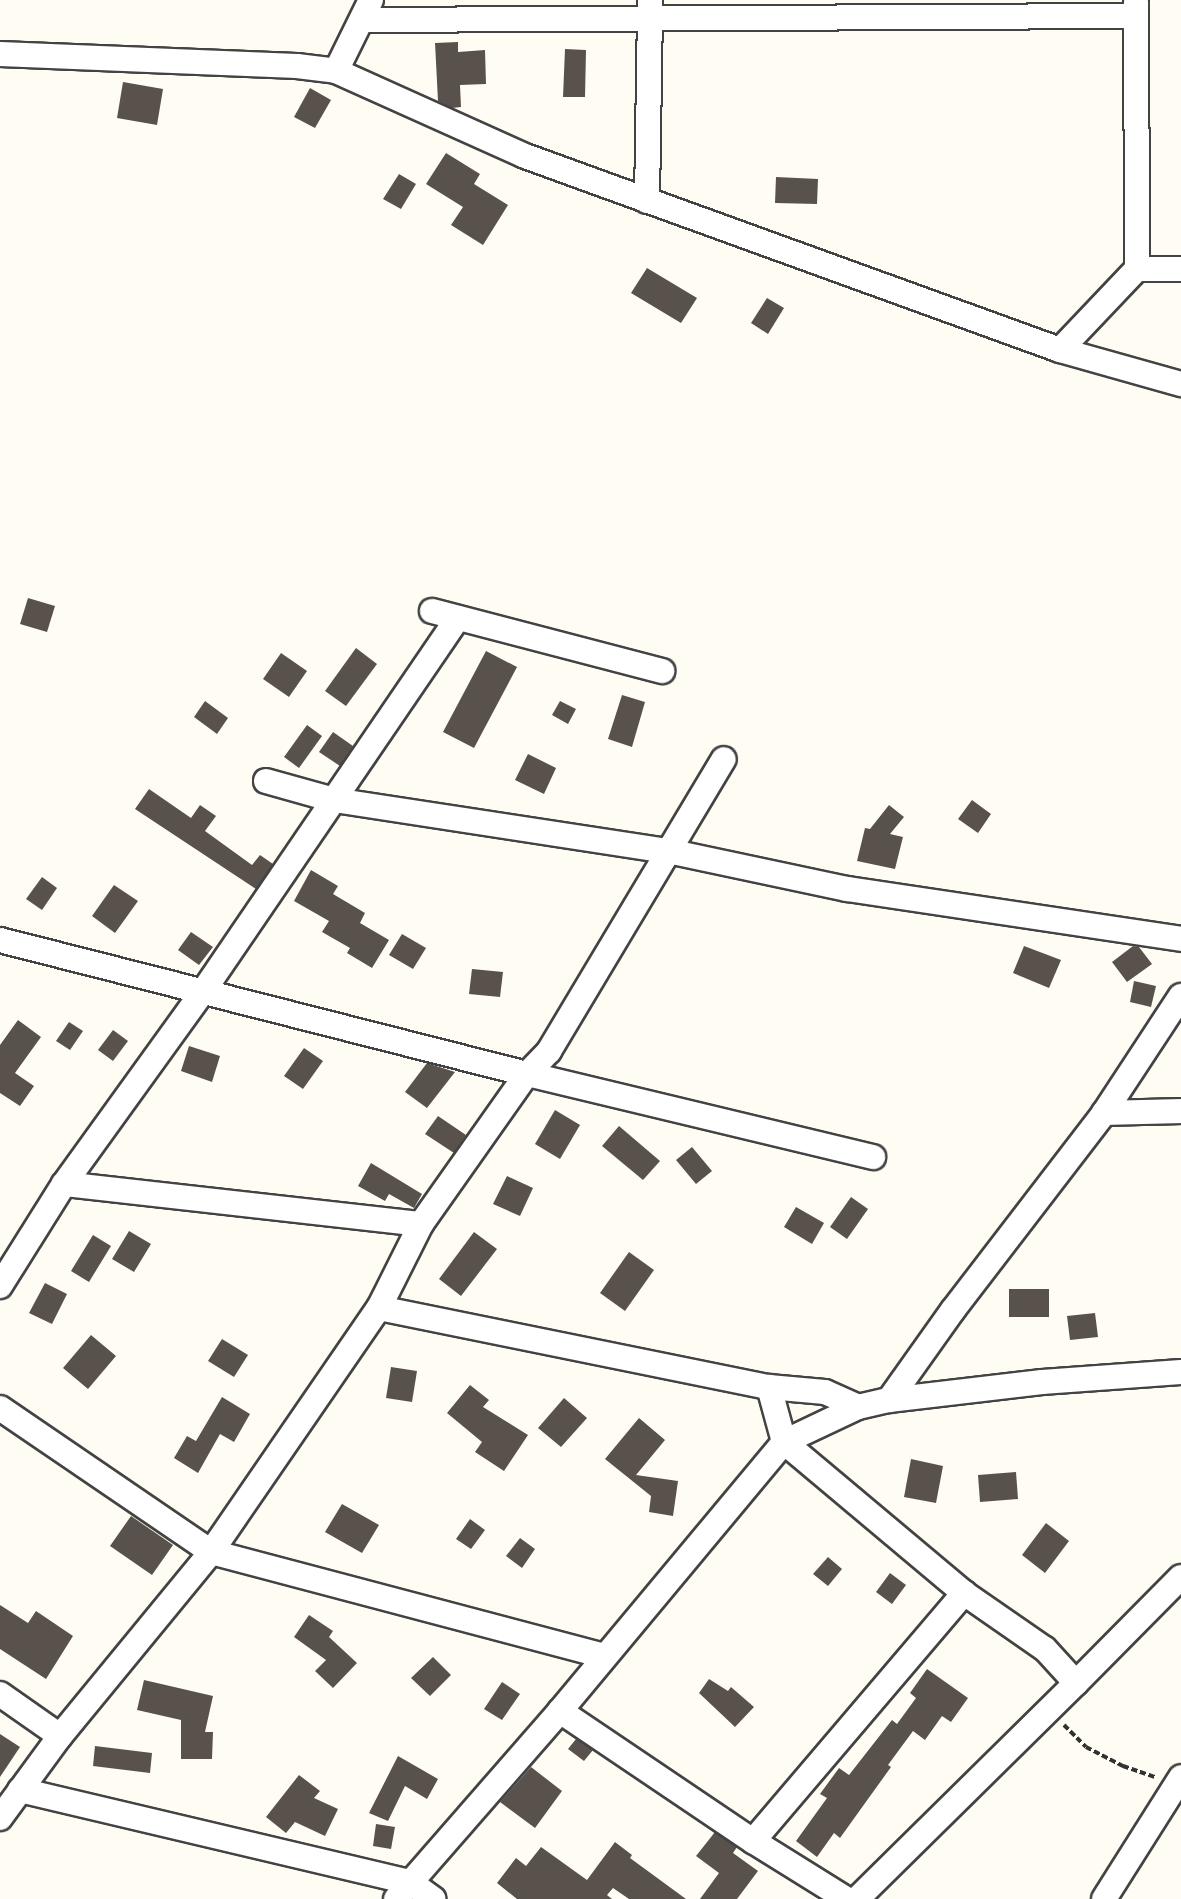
<!DOCTYPE html>
<html>
<head>
<meta charset="utf-8">
<style>
	body { margin:0 }
	#map { position:relative; width:1181px; height:1899px; overflow:hidden; background:#fffdf3; font-family:"PT Serif",serif }
	div>[style] { position:absolute }
	.building>* { inset:0; background:#59524c }
	.path>* { height:4px; margin-top:-2px; transform-origin:0; background:repeating-linear-gradient(90deg,#323232 0 6px,transparent 0 9px) }
	.roads { filter:drop-shadow(2px 0 #434343) drop-shadow(-2px 0 #434343) drop-shadow(0 2px #434343) drop-shadow(0 -2px #434343) }
	.street>* { height:24px; margin:-12px; padding:0 12px; transform-origin:12px; border-radius:12px; background:#fff }
	span { translate:-50% -50%; white-space:nowrap; text-align:center; line-height:1.15; -webkit-text-stroke:6px #fff; paint-order:stroke }
</style>
</head>
<body>
<div id="map">
	<div class="building">
		<i style="clip-path:polygon(458px 42px,458px 52px,485px 50px,486px 84px,460px 85px,461px 107px,452px 108px,438px 101px,435px 43px)"></i>
		<i style="clip-path:polygon(565px 49px,586px 50px,585px 97px,563px 97px)"></i>
		<i style="clip-path:polygon(123px 82px,163px 89px,157px 125px,117px 118px)"></i>
		<i style="clip-path:polygon(310px 88px,331px 100px,315px 128px,294px 117px)"></i>
		<i style="clip-path:polygon(446px 153px,480px 174px,474px 184px,508px 205px,483px 245px,451px 225px,463px 207px,426px 184px)"></i>
		<i style="clip-path:polygon(399px 174px,416px 184px,401px 209px,383px 199px)"></i>
		<i style="clip-path:polygon(776px 177px,818px 179px,817px 204px,775px 203px)"></i>
		<i style="clip-path:polygon(647px 268px,697px 298px,681px 323px,631px 293px)"></i>
		<i style="clip-path:polygon(767px 298px,784px 308px,768px 334px,751px 323px)"></i>
		<i style="clip-path:polygon(28px 598px,55px 606px,47px 632px,20px 624px)"></i>
		<i style="clip-path:polygon(356px 648px,377px 664px,346px 706px,325px 691px)"></i>
		<i style="clip-path:polygon(486px 651px,517px 667px,474px 748px,443px 732px)"></i>
		<i style="clip-path:polygon(281px 653px,307px 671px,289px 697px,263px 679px)"></i>
		<i style="clip-path:polygon(622px 695px,645px 702px,632px 747px,608px 739px)"></i>
		<i style="clip-path:polygon(205px 701px,228px 718px,217px 734px,194px 717px)"></i>
		<i style="clip-path:polygon(560px 701px,576px 709px,568px 724px,552px 715px)"></i>
		<i style="clip-path:polygon(307px 725px,322px 736px,299px 768px,284px 757px)"></i>
		<i style="clip-path:polygon(333px 732px,353px 746px,340px 766px,319px 752px)"></i>
		<i style="clip-path:polygon(528px 754px,556px 768px,544px 794px,515px 780px)"></i>
		<i style="clip-path:polygon(149px 789px,191px 818px,200px 805px,216px 816px,205px 831px,252px 865px,260px 855px,273px 864px,256px 889px,135px 809px)"></i>
		<i style="clip-path:polygon(972px 800px,991px 814px,978px 833px,958px 819px)"></i>
		<i style="clip-path:polygon(889px 805px,904px 817px,890px 834px,903px 837px,895px 869px,857px 861px,865px 828px,870px 829px)"></i>
		<i style="clip-path:polygon(311px 870px,338px 886px,333px 894px,365px 913px,360px 923px,389px 940px,372px 968px,347px 953px,350px 948px,322px 932px,329px 921px,294px 901px)"></i>
		<i style="clip-path:polygon(42px 877px,57px 888px,42px 910px,26px 899px)"></i>
		<i style="clip-path:polygon(114px 885px,138px 901px,115px 933px,92px 916px)"></i>
		<i style="clip-path:polygon(191px 932px,213px 947px,199px 965px,178px 950px)"></i>
		<i style="clip-path:polygon(402px 934px,426px 948px,413px 969px,389px 955px)"></i>
		<i style="clip-path:polygon(1024px 946px,1061px 960px,1049px 988px,1013px 973px)"></i>
		<i style="clip-path:polygon(1133px 946px,1139px 947px,1152px 964px,1127px 982px,1112px 962px)"></i>
		<i style="clip-path:polygon(472px 969px,503px 972px,500px 997px,469px 994px)"></i>
		<i style="clip-path:polygon(1134px 981px,1156px 986px,1151px 1007px,1130px 1002px)"></i>
		<i style="clip-path:polygon(18px 1020px,41px 1037px,15px 1073px,34px 1086px,20px 1106px,0 1093px,0 1045px)"></i>
		<i style="clip-path:polygon(69px 1022px,83px 1031px,70px 1050px,56px 1041px)"></i>
		<i style="clip-path:polygon(113px 1030px,128px 1041px,113px 1061px,98px 1050px)"></i>
		<i style="clip-path:polygon(189px 1046px,220px 1056px,212px 1082px,181px 1071px)"></i>
		<i style="clip-path:polygon(304px 1048px,323px 1061px,303px 1089px,284px 1076px)"></i>
		<i style="clip-path:polygon(427px 1063px,455px 1072px,427px 1108px,405px 1092px)"></i>
		<i style="clip-path:polygon(555px 1110px,580px 1125px,560px 1159px,535px 1144px)"></i>
		<i style="clip-path:polygon(438px 1116px,466px 1135px,454px 1153px,425px 1134px)"></i>
		<i style="clip-path:polygon(619px 1126px,660px 1161px,643px 1180px,602px 1146px)"></i>
		<i style="clip-path:polygon(692px 1147px,712px 1171px,696px 1184px,676px 1160px)"></i>
		<i style="clip-path:polygon(371px 1163px,422px 1194px,414px 1208px,389px 1194px,385px 1201px,358px 1186px)"></i>
		<i style="clip-path:polygon(507px 1176px,533px 1188px,520px 1216px,493px 1204px)"></i>
		<i style="clip-path:polygon(851px 1197px,868px 1209px,847px 1239px,830px 1227px)"></i>
		<i style="clip-path:polygon(796px 1207px,824px 1223px,812px 1244px,784px 1227px)"></i>
		<i style="clip-path:polygon(129px 1231px,151px 1244px,134px 1272px,112px 1259px)"></i>
		<i style="clip-path:polygon(474px 1232px,497px 1249px,461px 1296px,439px 1279px)"></i>
		<i style="clip-path:polygon(93px 1235px,111px 1246px,89px 1282px,71px 1271px)"></i>
		<i style="clip-path:polygon(629px 1252px,654px 1270px,625px 1311px,600px 1293px)"></i>
		<i style="clip-path:polygon(45px 1283px,67px 1294px,52px 1324px,29px 1313px)"></i>
		<i style="clip-path:polygon(1009px 1289px,1049px 1289px,1049px 1317px,1009px 1317px)"></i>
		<i style="clip-path:polygon(1095px 1313px,1098px 1337px,1070px 1340px,1067px 1316px)"></i>
		<i style="clip-path:polygon(91px 1335px,116px 1356px,88px 1389px,63px 1368px)"></i>
		<i style="clip-path:polygon(222px 1339px,248px 1355px,234px 1377px,208px 1361px)"></i>
		<i style="clip-path:polygon(391px 1367px,417px 1371px,412px 1402px,386px 1398px)"></i>
		<i style="clip-path:polygon(470px 1385px,489px 1400px,483px 1407px,528px 1435px,504px 1471px,475px 1452px,482px 1442px,447px 1413px)"></i>
		<i style="clip-path:polygon(222px 1397px,250px 1414px,234px 1442px,220px 1434px,198px 1473px,174px 1458px,187px 1436px,196px 1441px)"></i>
		<i style="clip-path:polygon(564px 1398px,587px 1418px,561px 1447px,538px 1428px)"></i>
		<i style="clip-path:polygon(639px 1418px,665px 1440px,636px 1475px,678px 1481px,673px 1516px,649px 1512px,651px 1496px,605px 1459px)"></i>
		<i style="clip-path:polygon(911px 1459px,943px 1466px,936px 1503px,904px 1497px)"></i>
		<i style="clip-path:polygon(1016px 1472px,1018px 1499px,980px 1502px,978px 1475px)"></i>
		<i style="clip-path:polygon(342px 1504px,379px 1525px,362px 1553px,325px 1532px)"></i>
		<i style="clip-path:polygon(131px 1516px,173px 1545px,152px 1575px,110px 1546px)"></i>
		<i style="clip-path:polygon(470px 1519px,485px 1530px,471px 1549px,456px 1539px)"></i>
		<i style="clip-path:polygon(1046px 1523px,1069px 1541px,1045px 1573px,1022px 1555px)"></i>
		<i style="clip-path:polygon(520px 1538px,535px 1549px,522px 1568px,506px 1556px)"></i>
		<i style="clip-path:polygon(828px 1557px,842px 1569px,828px 1586px,813px 1574px)"></i>
		<i style="clip-path:polygon(890px 1573px,906px 1585px,892px 1604px,876px 1592px)"></i>
		<i style="clip-path:polygon(0 1605px,28px 1623px,36px 1611px,73px 1636px,46px 1679px,0 1649px)"></i>
		<i style="clip-path:polygon(309px 1615px,333px 1631px,329px 1637px,357px 1663px,333px 1688px,315px 1671px,326px 1660px,294px 1637px)"></i>
		<i style="clip-path:polygon(433px 1657px,451px 1675px,430px 1696px,411px 1678px)"></i>
		<i style="clip-path:polygon(927px 1669px,968px 1698px,951px 1722px,942px 1716px,925px 1740px,913px 1731px,888px 1765px,891px 1767px,840px 1838px,834px 1833px,817px 1857px,796px 1841px,827px 1798px,820px 1794px,839px 1768px,849px 1775px,892px 1720px,897px 1724px,916px 1698px,910px 1693px)"></i>
		<i style="clip-path:polygon(709px 1679px,728px 1691px,731px 1687px,754px 1707px,735px 1727px,699px 1693px)"></i>
		<i style="clip-path:polygon(144px 1680px,213px 1696px,205px 1732px,213px 1732px,212px 1759px,181px 1759px,181px 1720px,137px 1710px)"></i>
		<i style="clip-path:polygon(502px 1682px,520px 1694px,502px 1720px,484px 1709px)"></i>
		<i style="clip-path:polygon(0 1734px,20px 1747px,0 1777px)"></i>
		<i style="clip-path:polygon(576px 1739px,593px 1750px,584px 1761px,568px 1749px)"></i>
		<i style="clip-path:polygon(95px 1746px,152px 1753px,150px 1773px,93px 1766px)"></i>
		<i style="clip-path:polygon(398px 1756px,438px 1779px,427px 1799px,405px 1786px,388px 1821px,369px 1813px)"></i>
		<i style="clip-path:polygon(531px 1767px,562px 1791px,535px 1828px,500px 1802px)"></i>
		<i style="clip-path:polygon(299px 1775px,320px 1791px,314px 1798px,338px 1809px,325px 1836px,295px 1822px,286px 1833px,266px 1817px)"></i>
		<i style="clip-path:polygon(376px 1824px,395px 1827px,391px 1849px,373px 1846px)"></i>
		<i style="clip-path:polygon(715px 1832px,737px 1847px,733px 1853px,758px 1871px,737px 1899px,700px 1899px,719px 1873px,696px 1856px)"></i>
		<i style="clip-path:polygon(615px 1842px,632px 1855px,630px 1858px,686px 1899px,629px 1899px,613px 1888px,607px 1895px,612px 1899px,517px 1899px,497px 1883px,516px 1858px,526px 1866px,541px 1847px,587px 1880px)"></i>
	</div>
	<div class="path">
		<i style="left:1064px;top:1725px;width:31px;rotate:45deg"></i>
		<i style="left:1086px;top:1747px;width:42px;rotate:27.2deg"></i>
		<i style="left:1123px;top:1766px;width:34px;rotate:19deg"></i>
	</div>
	<div class="roads">
		<div class="street">
			<i style="left:362px;top:20px;width:774px;rotate:-0.3deg"></i>
			<i style="left:0;top:54px;width:297px;rotate:2.3deg"></i>
			<i style="left:297px;top:66px;width:39px;rotate:7deg"></i>
			<i style="left:336px;top:71px;width:207px;rotate:24.2deg"></i>
			<i style="left:525px;top:156px;width:569px;rotate:19.93deg"></i>
			<i style="left:1060px;top:350px;width:126px;rotate:15.7deg"></i>
			<i style="left:336px;top:71px;width:79px;rotate:-63.8deg"></i>
			<i style="left:647px;top:201px;width:201px;rotate:-89.1deg"></i>
			<i style="left:1137px;top:269px;width:44px"></i>
			<i style="left:1060px;top:350px;width:112px;rotate:-46.5deg"></i>
			<i style="left:1137px;top:269px;width:267px;rotate:-90.2deg"></i>
			<i style="left:432px;top:611px;width:238px;rotate:14.6deg"></i>
			<i style="left:266px;top:781px;width:71px;rotate:15.6deg"></i>
			<i style="left:334px;top:800px;width:338px;rotate:8.7deg"></i>
			<i style="left:668px;top:851px;width:183px;rotate:12deg"></i>
			<i style="left:847px;top:889px;width:338px;rotate:8.5deg"></i>
			<i style="left:0;top:940px;width:544px;rotate:14.27deg"></i>
			<i style="left:527px;top:1074px;width:356px;rotate:13.5deg"></i>
			<i style="left:1104px;top:1113px;width:77px;rotate:-1.5deg"></i>
			<i style="left:64px;top:1184px;width:359px;rotate:6.4deg"></i>
			<i style="left:0;top:1286px;width:120px;rotate:-57.9deg"></i>
			<i style="left:64px;top:1184px;width:239px;rotate:-54.2deg"></i>
			<i style="left:204px;top:990px;width:449px;rotate:-55.7deg"></i>
			<i style="left:379px;top:1308px;width:398px;rotate:11.5deg"></i>
			<i style="left:769px;top:1387px;width:56px;rotate:5.1deg"></i>
			<i style="left:825px;top:1392px;width:36px;rotate:24deg"></i>
			<i style="left:769px;top:1387px;width:57px;rotate:74.7deg"></i>
			<i style="left:784px;top:1442px;width:235px;rotate:40deg"></i>
			<i style="left:964px;top:1593px;width:98px;rotate:34.7deg"></i>
			<i style="left:1045px;top:1649px;width:46px;rotate:47.6deg"></i>
			<i style="left:1076px;top:1683px;width:308px;rotate:135.4deg"></i>
			<i style="left:889px;top:1400px;width:154px;rotate:-6.7deg"></i>
			<i style="left:1042px;top:1382px;width:139px;rotate:-4.1deg"></i>
			<i style="left:0;top:1408px;width:255px;rotate:34.3deg"></i>
			<i style="left:211px;top:1552px;width:407px;rotate:14.8deg"></i>
			<i style="left:1076px;top:1683px;width:149px;rotate:-45.3deg"></i>
			<i style="left:0;top:1694px;width:73px;rotate:35deg"></i>
			<i style="left:560px;top:1711px;width:233px;rotate:34deg"></i>
			<i style="left:753px;top:1841px;width:110px;rotate:31.9deg"></i>
			<i style="left:20px;top:1790px;width:401px;rotate:13.3deg"></i>
			<i style="left:410px;top:1882px;width:29px;rotate:36deg"></i>
			<i style="left:0;top:1818px;width:102px;rotate:-53.8deg"></i>
			<i style="left:60px;top:1736px;width:238px;rotate:-50.6deg"></i>
			<i style="left:211px;top:1552px;width:296px;rotate:-55.5deg"></i>
			<i style="left:379px;top:1308px;width:94px;rotate:-63.4deg"></i>
			<i style="left:421px;top:1224px;width:184px;rotate:-54.8deg"></i>
			<i style="left:527px;top:1074px;width:32px;rotate:-46deg"></i>
			<i style="left:549px;top:1051px;width:340px;rotate:-59.1deg"></i>
			<i style="left:753px;top:1841px;width:326px;rotate:-49.6deg"></i>
			<i style="left:396px;top:1899px;width:249px;rotate:-48.9deg"></i>
			<i style="left:560px;top:1711px;width:350px;rotate:-50.2deg"></i>
			<i style="left:784px;top:1442px;width:82px;rotate:-25.3deg"></i>
			<i style="left:858px;top:1407px;width:32px;rotate:-13deg"></i>
			<i style="left:889px;top:1400px;width:110px;rotate:-54.6deg"></i>
			<i style="left:953px;top:1310px;width:248px;rotate:-52.5deg"></i>
			<i style="left:1104px;top:1113px;width:140px;rotate:-56.7deg"></i>
			<i style="left:1104px;top:1899px;width:144px;rotate:-57.7deg"></i>
		</div>
	</div>
</div>
</body>
</html>
